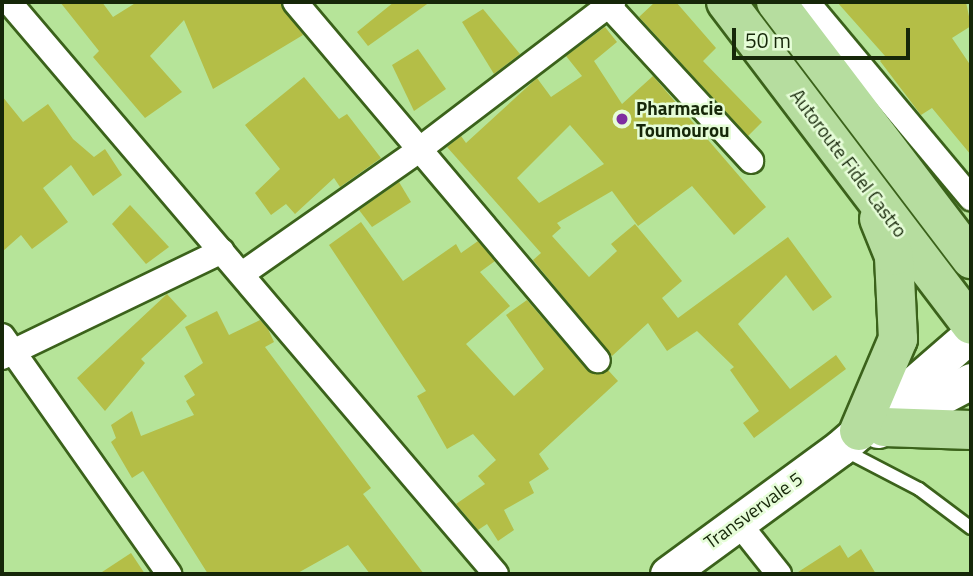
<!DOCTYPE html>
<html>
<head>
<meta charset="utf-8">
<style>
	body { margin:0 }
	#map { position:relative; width:973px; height:576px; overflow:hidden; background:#b6e499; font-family:"Titillium Web",sans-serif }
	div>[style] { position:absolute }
	.building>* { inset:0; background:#b4be47 }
	.roads { filter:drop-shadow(2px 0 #3b621b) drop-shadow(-2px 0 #3b621b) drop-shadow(0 2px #3b621b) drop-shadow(0 -2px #3b621b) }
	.lane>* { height:12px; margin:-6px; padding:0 6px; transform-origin:6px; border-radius:6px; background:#fff }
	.street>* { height:24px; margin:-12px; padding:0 12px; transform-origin:12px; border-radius:12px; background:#fff }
	.secondary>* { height:35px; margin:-17.5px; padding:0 17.5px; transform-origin:17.5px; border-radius:17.5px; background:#fff }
	.highway>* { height:38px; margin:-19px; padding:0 19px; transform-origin:19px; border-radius:19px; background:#b6dd9f }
	.dots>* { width:19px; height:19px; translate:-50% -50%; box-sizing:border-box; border:4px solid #e6fdd8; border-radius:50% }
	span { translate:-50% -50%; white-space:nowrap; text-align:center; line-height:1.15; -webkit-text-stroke:5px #e6fdd8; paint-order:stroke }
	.poi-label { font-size:19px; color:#162709; font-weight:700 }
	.left { translate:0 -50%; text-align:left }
	.street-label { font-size:19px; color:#162709 }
	.frame { position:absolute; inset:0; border:4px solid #162709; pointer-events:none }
	.scale { position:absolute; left:732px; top:28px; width:178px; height:32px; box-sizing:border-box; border:4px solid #162709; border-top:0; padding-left:9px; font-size:21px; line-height:24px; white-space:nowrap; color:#162709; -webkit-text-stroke:5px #e6fdd8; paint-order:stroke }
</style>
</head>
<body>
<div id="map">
	<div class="building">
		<i style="clip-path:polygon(60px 2px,102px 2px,113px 17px,137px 2px,281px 2px,303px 35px,213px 89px,184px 20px,150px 56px,182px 92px,145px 118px,93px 57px,99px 51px)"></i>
		<i style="clip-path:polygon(394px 2px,430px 2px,368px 46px,357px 32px)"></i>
		<i style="clip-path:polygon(655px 2px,676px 2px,716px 48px,703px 61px,762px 122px,748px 136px,639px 17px)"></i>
		<i style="clip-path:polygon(837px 2px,966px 2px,971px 26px,952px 38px,971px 66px,971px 155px,932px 108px,921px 115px,880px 61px,885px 56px)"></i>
		<i style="clip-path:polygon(483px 9px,520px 54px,494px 74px,462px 22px)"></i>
		<i style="clip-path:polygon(evenodd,605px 27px,617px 42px,594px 61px,622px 104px,653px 76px,766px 207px,734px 235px,692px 186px,638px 226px,612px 191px,557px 223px,561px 228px,552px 236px,589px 277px,617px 251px,611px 244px,635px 224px,682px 281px,662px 298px,678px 318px,788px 237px,832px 297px,813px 311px,786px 275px,738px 324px,790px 389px,836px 355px,846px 369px,754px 438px,743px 423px,759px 411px,730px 370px,734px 367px,697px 331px,667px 351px,648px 323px,612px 356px,533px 260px,541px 253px,447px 147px,461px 136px,466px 143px,537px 78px,551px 97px,582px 76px,566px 56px,605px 27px,570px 125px,604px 164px,539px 203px,517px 178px,570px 125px)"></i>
		<i style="clip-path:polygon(418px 49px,446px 89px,414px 111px,392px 65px)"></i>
		<i style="clip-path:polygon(304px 77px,339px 119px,347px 114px,381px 158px,340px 187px,334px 178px,295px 214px,286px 204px,271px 215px,255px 193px,280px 169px,245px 125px)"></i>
		<i style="clip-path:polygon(2px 96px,23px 122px,48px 104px,73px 139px,94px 157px,105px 149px,122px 175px,93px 196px,71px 165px,43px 188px,68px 222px,32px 249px,21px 235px,2px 252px)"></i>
		<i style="clip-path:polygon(399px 182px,411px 202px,372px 227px,359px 210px)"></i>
		<i style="clip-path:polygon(130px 205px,169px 247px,146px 264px,112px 224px)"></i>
		<i style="clip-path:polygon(361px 222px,403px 281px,456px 244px,461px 253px,478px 241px,495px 261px,480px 272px,510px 306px,466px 344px,514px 396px,544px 369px,506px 315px,527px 300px,587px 370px,608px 370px,618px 381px,539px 454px,549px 469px,529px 482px,534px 493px,504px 510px,514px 530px,498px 541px,487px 524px,478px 530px,456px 504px,485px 484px,478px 476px,496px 460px,473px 434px,447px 449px,417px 396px,426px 391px,329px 245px)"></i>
		<i style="clip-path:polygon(167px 294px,187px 316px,141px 359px,145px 363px,105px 411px,77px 378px)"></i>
		<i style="clip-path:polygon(217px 311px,229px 335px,260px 320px,268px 329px,274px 342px,265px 347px,371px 488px,363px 494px,424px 574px,370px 574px,348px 545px,296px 574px,208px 574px,143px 471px,132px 478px,111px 442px,116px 438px,111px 425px,132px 411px,141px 436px,194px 415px,186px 401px,195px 395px,184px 376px,203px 363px,185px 327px)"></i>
		<i style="clip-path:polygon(840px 545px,848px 558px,861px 549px,876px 574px,795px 574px)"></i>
		<i style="clip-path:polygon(131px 553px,145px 574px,99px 574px)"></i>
	</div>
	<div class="roads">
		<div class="lane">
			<i style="left:844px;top:450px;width:85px;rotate:27.5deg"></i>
			<i style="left:919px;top:489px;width:65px;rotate:36.9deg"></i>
		</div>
		<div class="street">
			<i style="left:9px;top:2px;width:751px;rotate:49.59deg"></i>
			<i style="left:295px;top:2px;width:469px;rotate:49.8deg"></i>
			<i style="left:605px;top:2px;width:216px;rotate:47.4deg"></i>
			<i style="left:807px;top:2px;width:256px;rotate:50.1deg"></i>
			<i style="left:242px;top:274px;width:213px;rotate:-35deg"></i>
			<i style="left:416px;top:152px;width:248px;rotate:-37.3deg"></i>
			<i style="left:2px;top:336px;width:291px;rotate:54.9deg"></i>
			<i style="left:2px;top:357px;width:244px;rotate:-25.7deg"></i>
			<i style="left:736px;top:520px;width:69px;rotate:51.5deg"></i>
		</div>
		<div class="secondary">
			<i style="left:878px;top:430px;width:105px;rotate:-27.8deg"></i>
			<i style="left:668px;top:574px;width:213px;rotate:-36.2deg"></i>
			<i style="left:840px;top:448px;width:174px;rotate:-41deg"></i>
		</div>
		<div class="highway">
			<i style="left:726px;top:2px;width:405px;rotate:52.8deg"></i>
			<i style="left:776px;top:2px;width:323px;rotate:52.8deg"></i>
			<i style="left:884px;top:427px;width:87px;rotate:2deg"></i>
			<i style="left:859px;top:431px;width:100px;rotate:-67deg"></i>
			<i style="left:898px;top:339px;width:83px;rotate:-92.8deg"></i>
			<i style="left:894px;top:256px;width:40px;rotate:-112deg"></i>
		</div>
	</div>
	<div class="dots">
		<i style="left:622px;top:119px;background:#7e2fa0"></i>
	</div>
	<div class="poi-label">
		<span class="left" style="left:636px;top:119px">Pharmacie<br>Toumourou</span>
	</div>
	<div class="street-label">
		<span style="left:849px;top:163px;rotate:53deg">Autoroute Fidel Castro</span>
		<span style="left:753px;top:510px;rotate:-36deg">Transvervale 5</span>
	</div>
	<div class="frame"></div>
	<div class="scale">50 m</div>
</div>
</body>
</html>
